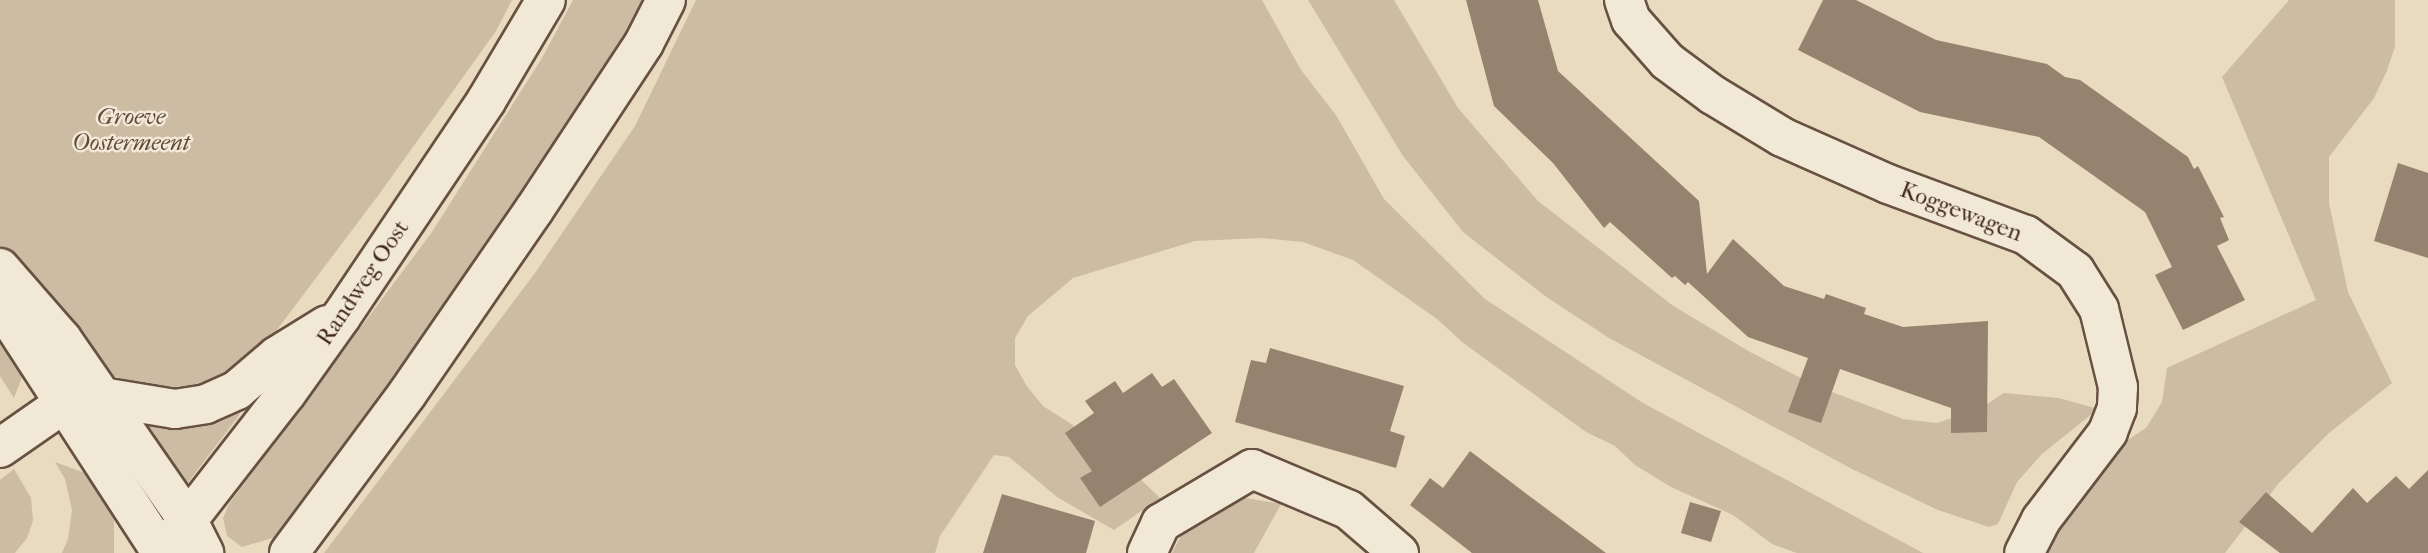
<!DOCTYPE html>
<html>
<head>
<meta charset="utf-8">
<style>
	body { margin:0 }
	#map { position:relative; width:2428px; height:553px; overflow:hidden; background:#e9dbbf; font-family:"IM FELL French Canon",serif }
	div>[style] { position:absolute }
	.green>* { inset:0; background:#ccbca3 }
	.building>* { inset:0; background:#96836f }
	.roads { filter:drop-shadow(2px 0 #685142) drop-shadow(-2px 0 #685142) drop-shadow(0 2px #685142) drop-shadow(0 -2px #685142) }
	.street>* { height:38px; margin:-19px; padding:0 19px; transform-origin:19px; border-radius:19px; background:#f1e8d5 }
	.secondary>* { height:38px; margin:-19px; padding:0 19px; transform-origin:19px; border-radius:19px; background:#f1e8d5 }
	span { translate:-50% -50%; white-space:nowrap; text-align:center; line-height:1.15; -webkit-text-stroke:5px #f1e8d5; paint-order:stroke }
	.park-label { font-size:23px; color:#61493c; font-style:italic }
	.street-label { font-size:23px; color:#3d2319 }
</style>
</head>
<body>
<div id="map">
	<div class="green">
		<i style="clip-path:polygon(0 0,512px 0,496px 31px,380px 193px,261px 351px,217px 382px,175px 392px,143px 388px,112px 375px,88px 355px,0 248px)"></i>
		<i style="clip-path:polygon(573px 0,643px 0,590px 111px,493px 257px,279px 536px,242px 547px,227px 536px,223px 518px,229px 504px,432px 232px,542px 58px)"></i>
		<i style="clip-path:polygon(696px 0,1262px 0,1301px 70px,1336px 115px,1384px 199px,1485px 299px,1643px 403px,1923px 553px,1797px 553px,1772px 544px,1733px 515px,1671px 487px,1635px 465px,1615px 446px,1586px 432px,1462px 342px,1437px 319px,1353px 260px,1303px 242px,1261px 238px,1195px 241px,1073px 278px,1028px 316px,1015px 338px,1015px 365px,1026px 385px,1043px 406px,1073px 425px,1102px 472px,1122px 461px,1160px 498px,1114px 530px,1057px 497px,1009px 457px,994px 455px,940px 536px,935px 553px,324px 553px,535px 273px,635px 126px)"></i>
		<i style="clip-path:polygon(1308px 0,1394px 0,1458px 108px,1538px 201px,1672px 305px,1750px 352px,1819px 387px,1903px 419px,1937px 423px,1981px 408px,2004px 393px,2059px 398px,2098px 409px,2042px 454px,2017px 482px,1998px 524px,1989px 527px,1938px 510px,1852px 469px,1609px 338px,1545px 296px,1463px 232px,1403px 156px)"></i>
		<i style="clip-path:polygon(2289px 0,2395px 0,2395px 47px,2386px 73px,2374px 98px,2329px 157px,2329px 203px,2348px 292px,2392px 383px,2329px 433px,2279px 483px,2225px 553px,2034px 553px,2117px 447px,2146px 428px,2162px 402px,2167px 368px,2316px 300px,2222px 77px)"></i>
		<i style="clip-path:polygon(0 321px,22px 362px,22px 377px,14px 398px,0 376px)"></i>
		<i style="clip-path:polygon(238px 409px,241px 411px,238px 417px,183px 489px,138px 421px)"></i>
		<i style="clip-path:polygon(55px 462px,85px 473px,104px 494px,114px 521px,114px 553px,62px 553px,68px 539px,72px 510px,65px 479px)"></i>
		<i style="clip-path:polygon(14px 469px,31px 498px,33px 521px,27px 538px,15px 553px,0 553px,0 480px)"></i>
		<i style="clip-path:polygon(1235px 496px,1281px 504px,1254px 553px,1172px 553px,1200px 499px)"></i>
	</div>
	<div class="building">
		<i style="clip-path:polygon(1466px 0,1538px 0,1558px 71px,1699px 201px,1707px 274px,1733px 239px,1784px 286px,1824px 299px,1826px 294px,1866px 308px,1864px 314px,1903px 327px,1988px 321px,1987px 432px,1951px 433px,1951px 408px,1840px 369px,1821px 423px,1788px 412px,1808px 358px,1748px 337px,1688px 282px,1685px 285px,1675px 276px,1672px 278px,1610px 222px,1604px 228px,1553px 163px,1494px 106px)"></i>
		<i style="clip-path:polygon(1823px 0,1856px 0,1936px 40px,2047px 64px,2065px 77px,2080px 80px,2188px 157px,2194px 169px,2198px 166px,2224px 217px,2220px 218px,2229px 240px,2217px 246px,2245px 300px,2183px 330px,2155px 275px,2172px 267px,2145px 212px,2039px 137px,1920px 112px,1798px 50px)"></i>
		<i style="clip-path:polygon(2398px 163px,2428px 173px,2428px 258px,2374px 241px)"></i>
		<i style="clip-path:polygon(1270px 348px,1404px 386px,1390px 431px,1405px 436px,1396px 468px,1235px 422px,1251px 360px,1266px 363px)"></i>
		<i style="clip-path:polygon(1152px 373px,1162px 387px,1174px 379px,1212px 433px,1100px 507px,1080px 478px,1092px 471px,1065px 433px,1094px 413px,1085px 401px,1115px 381px,1123px 393px)"></i>
		<i style="clip-path:polygon(1470px 451px,1528px 495px,1606px 553px,1472px 553px,1410px 505px,1430px 478px,1443px 488px)"></i>
		<i style="clip-path:polygon(2428px 470px,2428px 553px,2280px 553px,2239px 522px,2266px 492px,2312px 533px,2353px 488px,2367px 503px,2396px 476px,2409px 489px)"></i>
		<i style="clip-path:polygon(1002px 494px,1095px 521px,1086px 553px,983px 553px)"></i>
		<i style="clip-path:polygon(1690px 502px,1721px 511px,1711px 542px,1681px 533px)"></i>
	</div>
	<div class="roads">
		<div class="street">
			<i style="left:1624px;top:0;width:21px;rotate:71deg"></i>
			<i style="left:1631px;top:20px;width:55px;rotate:48.7deg"></i>
			<i style="left:1667px;top:61px;width:57px;rotate:36.5deg"></i>
			<i style="left:1713px;top:95px;width:81px;rotate:31.3deg"></i>
			<i style="left:1782px;top:137px;width:116px;rotate:23.9deg"></i>
			<i style="left:1888px;top:184px;width:147px;rotate:20.3deg"></i>
			<i style="left:2026px;top:235px;width:61px;rotate:36.3deg"></i>
			<i style="left:2075px;top:271px;width:45px;rotate:57.7deg"></i>
			<i style="left:2099px;top:309px;width:80px;rotate:76.3deg"></i>
			<i style="left:2118px;top:387px;width:21px;rotate:93deg"></i>
			<i style="left:2117px;top:408px;width:26px;rotate:111deg"></i>
			<i style="left:2108px;top:432px;width:111px;rotate:127.3deg"></i>
			<i style="left:2041px;top:520px;width:37px;rotate:117deg"></i>
			<i style="left:1147px;top:553px;width:33px;rotate:-65deg"></i>
			<i style="left:1161px;top:523px;width:106px;rotate:-30.7deg"></i>
			<i style="left:1252px;top:469px;width:105px;rotate:22.9deg"></i>
			<i style="left:1349px;top:510px;width:66px;rotate:40.7deg"></i>
		</div>
		<div class="secondary">
			<i style="left:0;top:268px;width:94px;rotate:48.9deg"></i>
			<i style="left:62px;top:339px;width:221px;rotate:55.3deg"></i>
			<i style="left:188px;top:521px;width:36px;rotate:63deg"></i>
			<i style="left:0;top:304px;width:297px;rotate:57deg"></i>
			<i style="left:102px;top:397px;width:74px;rotate:9.3deg"></i>
			<i style="left:175px;top:409px;width:31px;rotate:-9deg"></i>
			<i style="left:206px;top:404px;width:34px;rotate:-24deg"></i>
			<i style="left:237px;top:390px;width:52px;rotate:-40.4deg"></i>
			<i style="left:277px;top:356px;width:59px;rotate:-31.8deg"></i>
			<i style="left:0;top:448px;width:103px;rotate:-34.8deg"></i>
			<i style="left:162px;top:553px;width:202px;rotate:-52.1deg"></i>
			<i style="left:286px;top:394px;width:95px;rotate:-54.5deg"></i>
			<i style="left:341px;top:317px;width:260px;rotate:-56.1deg"></i>
			<i style="left:486px;top:101px;width:117px;rotate:-59.3deg"></i>
			<i style="left:289px;top:553px;width:198px;rotate:-53.4deg"></i>
			<i style="left:407px;top:394px;width:224px;rotate:-55.4deg"></i>
			<i style="left:534px;top:210px;width:200px;rotate:-56.6deg"></i>
			<i style="left:644px;top:43px;width:48px;rotate:-62.9deg"></i>
		</div>
	</div>
	<div class="park-label">
		<span style="left:131px;top:130px">Groeve<br>Oostermeent</span>
	</div>
	<div class="street-label">
		<span style="left:1961px;top:212px;rotate:21deg">Koggewagen</span>
		<span style="left:363px;top:283px;rotate:-56deg">Randweg Oost</span>
	</div>
</div>
</body>
</html>
